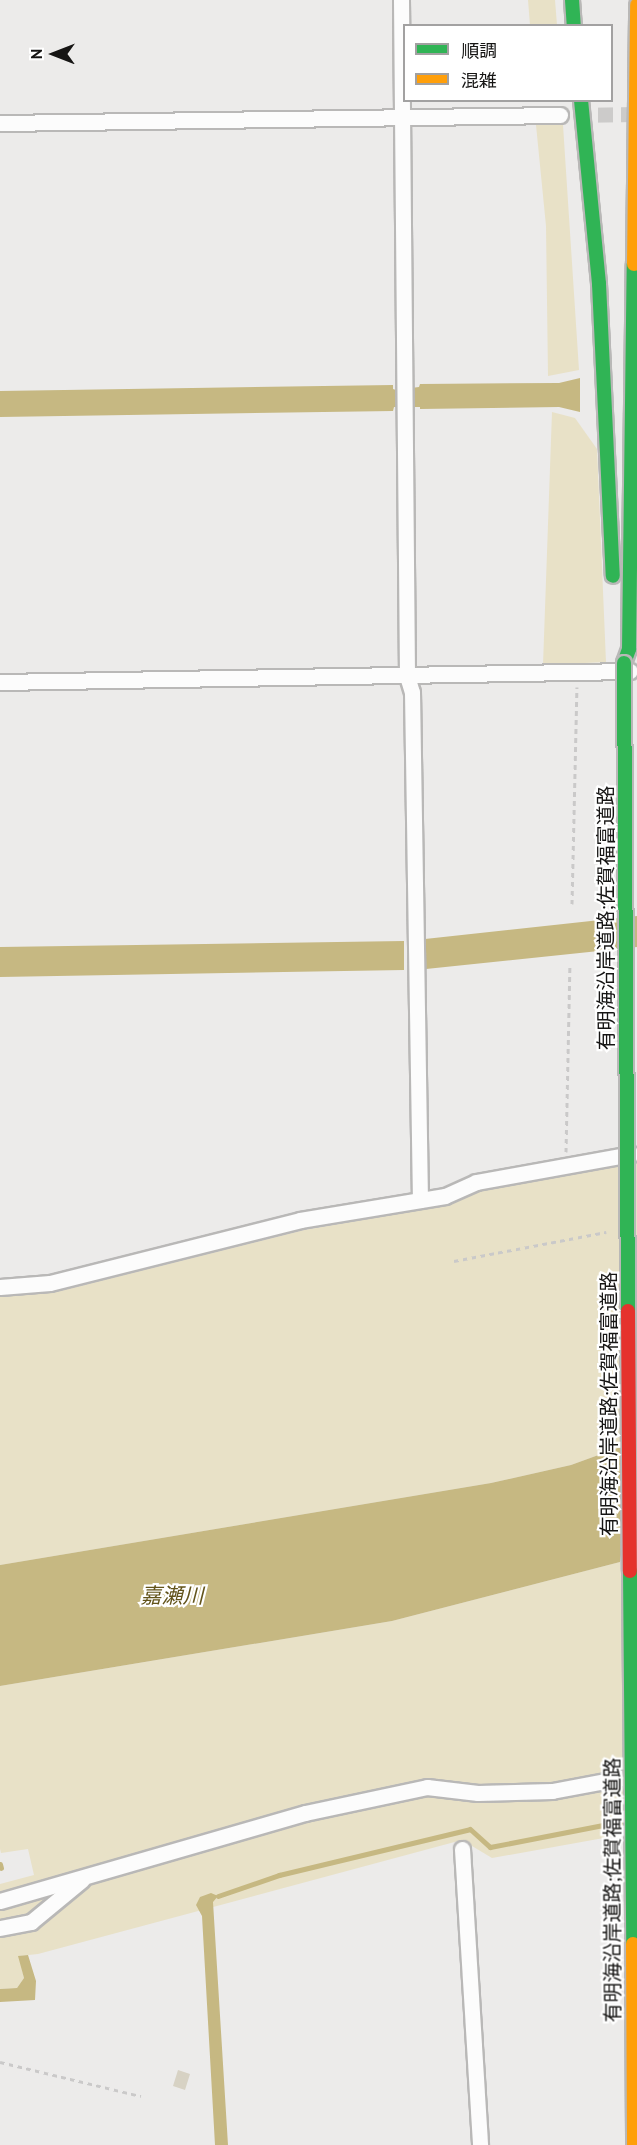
<!DOCTYPE html>
<html>
<head>
<meta charset="utf-8">
<style>
	body { margin:0 }
	#map { position:relative; width:637px; height:2145px; overflow:hidden; background:#ecebea; font-family:"PT Sans","Noto Sans JP",sans-serif }
	div>[style] { position:absolute }
	.green>* { inset:0; background:#e8e1c7 }
	.water>* { inset:0; background:#c6b882 }
	.stream>* { height:5px; margin:-2.5px; padding:0 2.5px; transform-origin:2.5px; border-radius:2.5px; background:#c6b882 }
	.building>* { inset:0; background:#d7d2c4 }
	.street-tunnel>* { height:15px; margin-top:-7.5px; transform-origin:0; background:repeating-linear-gradient(90deg,#cccbca 0 15px,transparent 0 23px) }
	.path>* { height:3px; margin-top:-1.5px; transform-origin:0; background:repeating-linear-gradient(90deg,#cac9c9 0 4.5px,transparent 0 9px) }
	.roads { filter:drop-shadow(2px 0 #b9b8b7) drop-shadow(-2px 0 #b9b8b7) drop-shadow(0 2px #b9b8b7) drop-shadow(0 -2px #b9b8b7) }
	.street>* { height:15px; margin:-7.5px; padding:0 7.5px; transform-origin:7.5px; border-radius:7.5px; background:#fcfcfc }
	.fast>* { height:14px; margin:-7px; padding:0 7px; transform-origin:7px; border-radius:7px; background:#30b455 }
	.slow>* { height:14px; margin:-7px; padding:0 7px; transform-origin:7px; border-radius:7px; background:#ff9f0a }
	.bridges { filter:drop-shadow(2px 0 #b9b8b7) drop-shadow(-2px 0 #b9b8b7) drop-shadow(0 2px #b9b8b7) drop-shadow(0 -2px #b9b8b7) }
	.fast-bridge>* { height:14px; margin:-7px; padding:0 7px; transform-origin:7px; border-radius:7px; background:#30b455 }
	.slow-bridge>* { height:14px; margin:-7px; padding:0 7px; transform-origin:7px; border-radius:7px; background:#ff9f0a }
	.jam-bridge>* { height:14px; margin:-7px; padding:0 7px; transform-origin:7px; border-radius:7px; background:#e5322d }
	span { translate:-50% -50%; white-space:nowrap; text-align:center; line-height:1.15; -webkit-text-stroke:4.5px #fff; paint-order:stroke }
	.street-label { font-size:20px; color:#161514 }
	.water-label { font-size:21px; color:#62531a; font-style:italic }
	.legend { position:absolute; left:403px; top:24px; width:210px; height:78px; box-sizing:border-box; background:#fff; border:2px solid #a2a1a1; margin:0; padding:8px 10px; list-style:none; font-size:18px; color:#161514 }
	.legend li { display:flex; align-items:center; gap:12px; height:30px }
	.legend b { width:30px; border:2px solid #a2a1a1 }
	.north { position:absolute; left:24px; top:24px; width:60px; height:60px; -webkit-text-stroke:4px #fff; paint-order:stroke; rotate:270deg; font-size:16px; font-weight:700; line-height:24px; text-align:center; color:#161514 }
	.north::after { content:''; display:block; margin:auto; width:21px; height:27px; background:#161514; clip-path:polygon(50% 0,100% 100%,50% 72%,0 100%) }
</style>
</head>
<body>
<div id="map">
	<div class="green">
		<i style="clip-path:polygon(528px 0,555px 0,557px 25px,530px 25px)"></i>
		<i style="clip-path:polygon(536px 125px,563px 125px,579px 370px,548px 376px,546px 226px)"></i>
		<i style="clip-path:polygon(552px 412px,575px 418px,597px 449px,606px 662px,543px 665px)"></i>
		<i style="clip-path:polygon(637px 1159px,637px 1441px,571px 1465px,491px 1483px,0 1565px,0 1297px,56px 1292px,304px 1230px,450px 1205px,476px 1189px)"></i>
		<i style="clip-path:polygon(620px 1562px,637px 1832px,492px 1858px,462px 1840px,38px 1954px,19px 1956px,24px 1978px,17px 1988px,0 1989px,0 1884px,34px 1875px,28px 1849px,1px 1853px,0 1849px,0 1686px,392px 1621px)"></i>
	</div>
	<div class="water">
		<i style="clip-path:polygon(580px 378px,580px 412px,559px 407px,420px 409px,420px 407px,394px 407px,393px 411px,0 417px,0 391px,393px 385px,393px 389px,396px 390px,419px 387px,420px 384px,559px 383px)"></i>
		<i style="clip-path:polygon(637px 916px,637px 947px,426px 969px,425px 939px)"></i>
		<i style="clip-path:polygon(404px 941px,404px 970px,0 977px,0 947px)"></i>
		<i style="clip-path:polygon(637px 1441px,620px 1562px,392px 1621px,0 1686px,0 1565px,491px 1483px,571px 1465px)"></i>
		<i style="clip-path:polygon(211px 1893px,218px 1896px,213px 1902px,228px 2145px,215px 2145px,202px 1916px,196px 1905px,200px 1897px)"></i>
		<i style="clip-path:polygon(28px 1955px,36px 1981px,35px 2000px,0 2002px,0 1989px,17px 1988px,24px 1978px,18px 1956px)"></i>
	</div>
	<div class="stream">
		<i style="left:0;top:1864px;width:4px;rotate:76deg"></i>
		<i style="left:218px;top:1896px;width:65px;rotate:-19deg"></i>
		<i style="left:279px;top:1875px;width:196px;rotate:-13.5deg"></i>
		<i style="left:470px;top:1829px;width:27px;rotate:42deg"></i>
		<i style="left:490px;top:1847px;width:136px;rotate:-11deg"></i>
	</div>
	<div class="building">
		<i style="clip-path:polygon(178px 2070px,190px 2074px,185px 2090px,173px 2086px)"></i>
	</div>
	<div class="street-tunnel">
		<i style="left:575px;top:115px;width:62px;rotate:-0.9deg"></i>
	</div>
	<div class="path">
		<i style="left:572px;top:904px;width:217px;rotate:-88.7deg"></i>
		<i style="left:566px;top:1152px;width:186px;rotate:-88.8deg"></i>
		<i style="left:454px;top:1261px;width:155px;rotate:-10.8deg"></i>
		<i style="left:0;top:2062px;width:145px;rotate:13.6deg"></i>
	</div>
	<div class="roads">
		<div class="street">
			<i style="left:401px;top:0;width:676px;rotate:89.49deg"></i>
			<i style="left:407px;top:676px;width:17px;rotate:73deg"></i>
			<i style="left:412px;top:692px;width:508px;rotate:89.1deg"></i>
			<i style="left:0;top:123px;width:560px;rotate:-0.82deg"></i>
			<i style="left:0;top:682px;width:630px;rotate:-1deg"></i>
			<i style="left:0;top:1287px;width:50px;rotate:-4.6deg"></i>
			<i style="left:50px;top:1283px;width:258px;rotate:-14.1deg"></i>
			<i style="left:300px;top:1220px;width:147px;rotate:-9.4deg"></i>
			<i style="left:445px;top:1196px;width:34px;rotate:-24deg"></i>
			<i style="left:476px;top:1182px;width:158px;rotate:-10.2deg"></i>
			<i style="left:462px;top:1849px;width:297px;rotate:86.5deg"></i>
			<i style="left:0;top:1901px;width:317px;rotate:-16.1deg"></i>
			<i style="left:305px;top:1813px;width:125px;rotate:-12deg"></i>
			<i style="left:427px;top:1787px;width:51px;rotate:6.7deg"></i>
			<i style="left:478px;top:1793px;width:74px;rotate:-1.5deg"></i>
			<i style="left:552px;top:1791px;width:86px;rotate:-10.7deg"></i>
			<i style="left:0;top:1928px;width:32px;rotate:-11deg"></i>
			<i style="left:31px;top:1922px;width:66px;rotate:-39.5deg"></i>
		</div>
		<div class="fast">
			<i style="left:572px;top:0;width:26px;rotate:86deg"></i>
			<i style="left:581px;top:100px;width:185px;rotate:84.4deg"></i>
			<i style="left:599px;top:284px;width:292px;rotate:87.3deg"></i>
			<i style="left:624px;top:663px;width:15px;rotate:-70deg"></i>
			<i style="left:629px;top:649px;width:385px;rotate:-89.3deg"></i>
		</div>
		<div class="slow">
			<i style="left:634px;top:264px;width:259px;rotate:-89.3deg"></i>
		</div>
	</div>
	<div class="bridges">
		<div class="fast-bridge">
			<i style="left:624px;top:663px;width:648px;rotate:89.65deg"></i>
			<i style="left:630px;top:1571px;width:373px;rotate:89.5deg"></i>
		</div>
		<div class="slow-bridge">
			<i style="left:633px;top:1944px;width:201px;rotate:89.7deg"></i>
		</div>
		<div class="jam-bridge">
			<i style="left:628px;top:1311px;width:260px;rotate:89.6deg"></i>
		</div>
	</div>
	<div class="street-label">
		<span style="left:606px;top:918px;rotate:-90deg">有明海沿岸道路;佐賀福富道路</span>
		<span style="left:609px;top:1404px;rotate:-90deg">有明海沿岸道路;佐賀福富道路</span>
		<span style="left:613px;top:1890px;rotate:-90deg">有明海沿岸道路;佐賀福富道路</span>
	</div>
	<div class="water-label">
		<span style="left:172px;top:1596px">嘉瀬川</span>
	</div>
	<ul class="legend">
	<li><b style="height:8px;background:#30b455"></b>順調</li>
	<li><b style="height:8px;background:#ff9f0a"></b>混雑</li>
	</ul>
	<div class="north">N</div>
</div>
</body>
</html>
